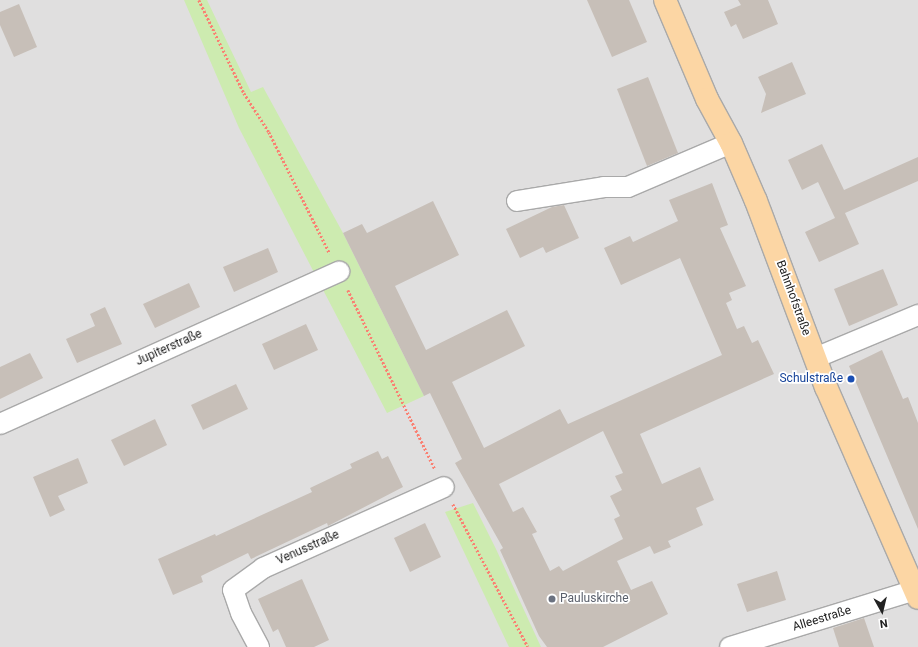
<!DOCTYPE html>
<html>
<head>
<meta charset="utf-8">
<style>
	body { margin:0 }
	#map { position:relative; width:918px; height:647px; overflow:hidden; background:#f2efe9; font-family:Roboto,sans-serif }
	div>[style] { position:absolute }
	.residential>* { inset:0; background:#e0dfdf }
	.grass>* { inset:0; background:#cdebb0 }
	.building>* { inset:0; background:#c7bfb8 }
	.path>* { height:2.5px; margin-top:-1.25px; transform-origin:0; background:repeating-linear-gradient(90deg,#fa8072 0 2px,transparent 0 4px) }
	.roads { filter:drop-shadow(1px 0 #a9a9a9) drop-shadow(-1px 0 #a9a9a9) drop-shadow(0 1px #a9a9a9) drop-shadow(0 -1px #a9a9a9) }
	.minor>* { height:20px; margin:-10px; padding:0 10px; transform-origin:10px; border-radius:10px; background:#fff }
	.major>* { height:22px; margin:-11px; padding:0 11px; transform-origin:11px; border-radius:11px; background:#fcd6a4 }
	.dots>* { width:11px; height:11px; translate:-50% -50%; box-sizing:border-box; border:2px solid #fff; border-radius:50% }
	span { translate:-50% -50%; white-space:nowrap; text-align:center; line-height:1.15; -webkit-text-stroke:3.5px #fff; paint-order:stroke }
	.street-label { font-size:12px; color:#222 }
	.transit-label { font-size:12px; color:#164399 }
	.right { translate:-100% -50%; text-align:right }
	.worship-label { font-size:12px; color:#5b616d }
	.left { translate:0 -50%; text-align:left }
	.north { position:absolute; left:862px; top:591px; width:40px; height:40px; -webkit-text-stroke:3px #fff; paint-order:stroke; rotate:172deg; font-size:11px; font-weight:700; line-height:16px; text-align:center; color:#222 }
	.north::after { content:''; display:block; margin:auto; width:14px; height:18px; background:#222; clip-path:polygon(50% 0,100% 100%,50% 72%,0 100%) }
</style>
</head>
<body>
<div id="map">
	<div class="residential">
		<i style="clip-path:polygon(0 0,918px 0,918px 647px,0 647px)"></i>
	</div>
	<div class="grass">
		<i style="clip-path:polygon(184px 0,207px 0,251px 92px,263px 87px,343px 233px,424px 396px,387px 413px,239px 128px)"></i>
		<i style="clip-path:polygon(473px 503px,496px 549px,541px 647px,509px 647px,445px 512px)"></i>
	</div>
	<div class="building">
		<i style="clip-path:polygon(587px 0,629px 0,647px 42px,612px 57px)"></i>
		<i style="clip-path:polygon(738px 0,768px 0,778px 24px,743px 39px,736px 24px,731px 27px,724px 12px,741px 5px)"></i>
		<i style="clip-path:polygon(19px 4px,37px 47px,14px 57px,0 25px,0 12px)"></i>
		<i style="clip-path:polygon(792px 62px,806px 94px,761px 113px,766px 94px,758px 77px)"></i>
		<i style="clip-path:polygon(648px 77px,678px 153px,647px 166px,617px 89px)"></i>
		<i style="clip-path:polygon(822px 144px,844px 190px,918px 157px,918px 181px,845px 213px,859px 244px,819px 262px,805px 232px,835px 218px,818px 182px,802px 190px,788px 160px)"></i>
		<i style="clip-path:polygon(evenodd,712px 183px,728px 225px,720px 228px,746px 286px,729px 293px,732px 300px,726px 303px,737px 329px,744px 326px,752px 343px,758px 340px,774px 374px,640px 434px,662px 484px,700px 467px,714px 500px,696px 508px,703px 525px,668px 541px,671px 547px,654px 554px,650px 546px,617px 561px,631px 590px,652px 581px,668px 614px,603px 647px,547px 647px,539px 636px,500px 550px,503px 548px,455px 463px,462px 459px,430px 393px,424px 396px,343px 233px,362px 224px,367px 233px,433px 201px,459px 255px,395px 286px,426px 350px,507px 310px,525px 346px,452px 382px,484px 448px,560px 409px,568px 424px,722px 355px,680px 258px,621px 285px,604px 248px,630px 236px,633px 242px,678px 221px,669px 200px,712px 183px,603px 431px,623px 473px,615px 476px,622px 490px,610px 496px,620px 516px,614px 519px,623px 539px,563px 571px,559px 566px,550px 571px,532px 534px,537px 532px,523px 507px,513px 512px,499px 484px,603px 431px)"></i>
		<i style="clip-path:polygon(564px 205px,579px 238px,546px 253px,543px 247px,520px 258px,506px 229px,552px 207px)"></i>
		<i style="clip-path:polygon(268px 248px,278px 272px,234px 292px,223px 267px)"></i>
		<i style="clip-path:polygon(883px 269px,898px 305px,849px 326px,834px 289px)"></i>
		<i style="clip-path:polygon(189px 283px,200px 307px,155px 328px,143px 304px)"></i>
		<i style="clip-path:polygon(105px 307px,122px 344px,77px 363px,66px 339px,95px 326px,90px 314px)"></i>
		<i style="clip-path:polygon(306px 324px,318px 350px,274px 370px,262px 344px)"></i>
		<i style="clip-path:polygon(882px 350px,903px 399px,908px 397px,918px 423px,918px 529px,849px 366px)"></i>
		<i style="clip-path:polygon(30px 353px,43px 378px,0 399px,0 367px)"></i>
		<i style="clip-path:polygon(236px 384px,248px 409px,203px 430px,191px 405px)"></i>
		<i style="clip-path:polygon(155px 419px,167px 445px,124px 466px,111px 440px)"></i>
		<i style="clip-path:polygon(378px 451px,382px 459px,388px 456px,403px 487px,328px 526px,327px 523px,251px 559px,248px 553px,201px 576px,203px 582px,173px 595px,158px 559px,215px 534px,216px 536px,312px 492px,310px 488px,352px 468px,350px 464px)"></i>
		<i style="clip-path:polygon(78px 458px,88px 483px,58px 496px,65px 510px,50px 517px,33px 477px)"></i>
		<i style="clip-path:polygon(425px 523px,441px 557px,410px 572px,394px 538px)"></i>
		<i style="clip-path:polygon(777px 571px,786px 600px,747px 612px,737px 584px)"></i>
		<i style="clip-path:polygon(302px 579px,329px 640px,314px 647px,286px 647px,278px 629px,273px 632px,258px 599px)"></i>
		<i style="clip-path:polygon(864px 618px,874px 647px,839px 647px,833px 628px)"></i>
	</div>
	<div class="path">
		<i style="left:199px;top:0;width:103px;rotate:64.2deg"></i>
		<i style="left:244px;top:93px;width:46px;rotate:57.3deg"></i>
		<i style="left:269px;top:132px;width:136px;rotate:63.4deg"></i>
		<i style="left:348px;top:290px;width:199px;rotate:64.1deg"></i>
		<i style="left:453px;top:504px;width:161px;rotate:62.3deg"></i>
	</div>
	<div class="roads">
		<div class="minor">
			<i style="left:517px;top:201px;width:88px;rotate:-9.1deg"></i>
			<i style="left:604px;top:187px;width:24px"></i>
			<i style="left:628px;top:187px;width:112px;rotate:-23.1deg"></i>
			<i style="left:815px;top:358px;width:112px;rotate:-22.7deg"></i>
			<i style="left:0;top:424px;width:372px;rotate:-24.2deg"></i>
			<i style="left:259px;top:647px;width:38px;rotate:-118deg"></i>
			<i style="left:241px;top:613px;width:24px;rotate:-109deg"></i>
			<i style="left:233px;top:590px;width:37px;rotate:-36deg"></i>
			<i style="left:263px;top:568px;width:198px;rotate:-24.1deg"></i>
			<i style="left:730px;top:647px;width:194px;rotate:-17.1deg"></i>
		</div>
		<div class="major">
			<i style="left:665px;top:0;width:108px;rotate:67deg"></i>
			<i style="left:707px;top:99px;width:50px;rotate:61.4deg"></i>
			<i style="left:731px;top:143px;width:63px;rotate:66.7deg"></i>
			<i style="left:756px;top:201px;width:199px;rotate:69.4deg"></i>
			<i style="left:826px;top:387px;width:230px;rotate:66.4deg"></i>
		</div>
	</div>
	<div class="dots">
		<i style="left:851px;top:379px;background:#1a4fb4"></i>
		<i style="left:552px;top:599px;background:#6b7280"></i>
	</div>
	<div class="street-label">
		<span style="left:793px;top:298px;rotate:70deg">Bahnhofstraße</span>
		<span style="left:169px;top:348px;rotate:-24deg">Jupiterstraße</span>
		<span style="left:308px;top:548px;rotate:-24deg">Venusstraße</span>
		<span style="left:822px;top:619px;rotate:-17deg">Alleestraße</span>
	</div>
	<div class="transit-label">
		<span class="right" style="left:843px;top:379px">Schulstraße</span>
	</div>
	<div class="worship-label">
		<span class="left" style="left:560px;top:599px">Pauluskirche</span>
	</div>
	<div class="north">N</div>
</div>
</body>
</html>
